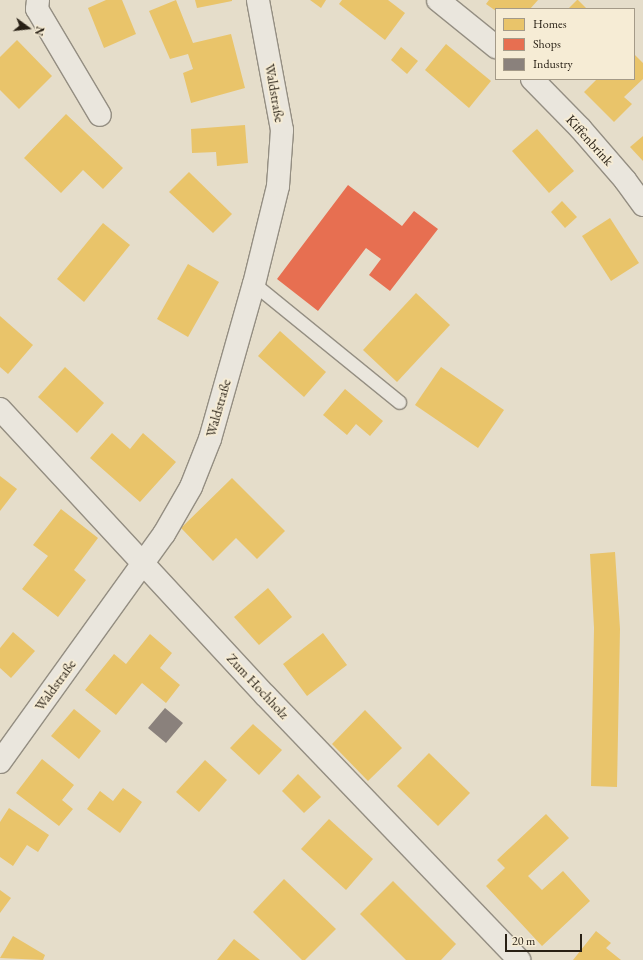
<!DOCTYPE html>
<html>
<head>
<meta charset="utf-8">
<style>
	body { margin:0 }
	#map { position:relative; width:643px; height:960px; overflow:hidden; background:#e5ddca; font-family:"EB Garamond",serif }
	div>[style] { position:absolute }
	.homes>* { inset:0; background:#e9c46a }
	.shops>* { inset:0; background:#e76f51 }
	.industry>* { inset:0; background:#8a817c }
	.roads { filter:drop-shadow(1px 0 #948e82) drop-shadow(-1px 0 #948e82) drop-shadow(0 1px #948e82) drop-shadow(0 -1px #948e82) }
	.service>* { height:13px; margin:-6.5px; padding:0 6.5px; transform-origin:6.5px; border-radius:6.5px; background:#eae6dd }
	.minor>* { height:22px; margin:-11px; padding:0 11px; transform-origin:11px; border-radius:11px; background:#eae6dd }
	span { translate:-50% -50%; white-space:nowrap; text-align:center; line-height:1.15; -webkit-text-stroke:4px #f6ecd5; paint-order:stroke }
	.street-label { font-size:14px; color:#282015 }
	.legend { position:absolute; left:495px; top:8px; width:140px; height:72px; box-sizing:border-box; background:#f6ecd5; border:1px solid #a49a88; margin:0; padding:5px 7px; list-style:none; font-size:12px; color:#282015 }
	.legend li { display:flex; align-items:center; gap:8px; height:20px }
	.legend b { width:20px; border:1px solid #a49a88 }
	.north { position:absolute; left:8px; top:8px; width:40px; height:40px; -webkit-text-stroke:3px #f6ecd5; paint-order:stroke; rotate:105deg; font-size:11px; font-weight:700; line-height:16px; text-align:center; color:#282015 }
	.north::after { content:''; display:block; margin:auto; width:14px; height:18px; background:#282015; clip-path:polygon(50% 0,100% 100%,50% 72%,0 100%) }
	.scale { position:absolute; left:505px; top:934px; width:77px; height:18px; box-sizing:border-box; border:2px solid #282015; border-top:0; padding-left:5px; font-size:12px; line-height:14px; white-space:nowrap; color:#282015; -webkit-text-stroke:3px #f6ecd5; paint-order:stroke }
</style>
</head>
<body>
<div id="map">
	<div class="homes">
		<i style="clip-path:polygon(106px 0,122px 0,136px 34px,104px 48px,88px 8px)"></i>
		<i style="clip-path:polygon(176px 0,193px 43px,231px 34px,245px 88px,191px 103px,183px 73px,193px 69px,188px 54px,170px 59px,149px 11px)"></i>
		<i style="clip-path:polygon(195px 0,232px 0,232px 1px,197px 8px)"></i>
		<i style="clip-path:polygon(310px 0,326px 0,321px 8px)"></i>
		<i style="clip-path:polygon(342px 0,388px 0,405px 13px,385px 40px,339px 4px)"></i>
		<i style="clip-path:polygon(489px 0,538px 0,530px 9px,496px 9px,496px 11px,486px 4px)"></i>
		<i style="clip-path:polygon(578px 0,587px 9px,568px 9px,577px 0)"></i>
		<i style="clip-path:polygon(17px 40px,52px 76px,19px 109px,0 90px,0 57px)"></i>
		<i style="clip-path:polygon(446px 44px,491px 81px,469px 108px,425px 70px)"></i>
		<i style="clip-path:polygon(401px 47px,418px 61px,407px 74px,391px 60px)"></i>
		<i style="clip-path:polygon(634px 54px,643px 63px,643px 79px,624px 97px,632px 104px,614px 122px,584px 92px,597px 79px,634px 79px)"></i>
		<i style="clip-path:polygon(66px 114px,123px 168px,103px 189px,83px 170px,61px 193px,24px 158px)"></i>
		<i style="clip-path:polygon(245px 125px,248px 163px,217px 166px,216px 152px,192px 153px,191px 129px)"></i>
		<i style="clip-path:polygon(537px 129px,574px 171px,549px 193px,512px 151px)"></i>
		<i style="clip-path:polygon(643px 136px,643px 161px,630px 147px)"></i>
		<i style="clip-path:polygon(189px 172px,232px 214px,213px 233px,169px 192px)"></i>
		<i style="clip-path:polygon(562px 201px,577px 217px,565px 228px,551px 212px)"></i>
		<i style="clip-path:polygon(610px 218px,639px 263px,611px 281px,582px 236px)"></i>
		<i style="clip-path:polygon(103px 223px,130px 245px,84px 302px,57px 279px)"></i>
		<i style="clip-path:polygon(188px 264px,219px 282px,188px 337px,157px 319px)"></i>
		<i style="clip-path:polygon(416px 293px,450px 325px,397px 382px,363px 350px)"></i>
		<i style="clip-path:polygon(0 316px,33px 345px,8px 374px,0 367px)"></i>
		<i style="clip-path:polygon(280px 331px,326px 372px,304px 397px,258px 356px)"></i>
		<i style="clip-path:polygon(65px 367px,104px 403px,77px 433px,38px 397px)"></i>
		<i style="clip-path:polygon(441px 367px,504px 410px,478px 448px,415px 405px)"></i>
		<i style="clip-path:polygon(345px 389px,383px 421px,370px 436px,356px 424px,347px 435px,323px 415px)"></i>
		<i style="clip-path:polygon(112px 433px,130px 449px,143px 433px,176px 462px,140px 502px,90px 458px)"></i>
		<i style="clip-path:polygon(0 476px,17px 489px,0 511px)"></i>
		<i style="clip-path:polygon(232px 478px,285px 531px,257px 559px,236px 538px,213px 561px,181px 528px)"></i>
		<i style="clip-path:polygon(61px 509px,98px 538px,74px 570px,86px 580px,58px 617px,22px 589px,48px 556px,33px 545px)"></i>
		<i style="clip-path:polygon(615px 552px,620px 629px,617px 787px,591px 786px,594px 628px,590px 554px)"></i>
		<i style="clip-path:polygon(268px 588px,292px 617px,259px 645px,234px 617px)"></i>
		<i style="clip-path:polygon(13px 632px,35px 651px,11px 678px,0 668px,0 648px)"></i>
		<i style="clip-path:polygon(323px 633px,347px 665px,307px 696px,283px 664px)"></i>
		<i style="clip-path:polygon(150px 634px,172px 653px,160px 668px,180px 685px,166px 703px,142px 683px,116px 715px,85px 690px,114px 654px,126px 664px)"></i>
		<i style="clip-path:polygon(74px 709px,101px 731px,79px 759px,51px 736px)"></i>
		<i style="clip-path:polygon(365px 710px,402px 748px,368px 781px,332px 744px)"></i>
		<i style="clip-path:polygon(253px 724px,282px 750px,259px 775px,230px 748px)"></i>
		<i style="clip-path:polygon(429px 753px,470px 793px,438px 826px,397px 786px)"></i>
		<i style="clip-path:polygon(42px 759px,74px 785px,62px 800px,73px 809px,59px 826px,16px 793px)"></i>
		<i style="clip-path:polygon(205px 760px,227px 780px,199px 812px,176px 792px)"></i>
		<i style="clip-path:polygon(298px 774px,321px 797px,304px 813px,282px 791px)"></i>
		<i style="clip-path:polygon(123px 788px,142px 802px,120px 833px,87px 809px,100px 791px,113px 801px)"></i>
		<i style="clip-path:polygon(9px 808px,49px 835px,38px 852px,27px 845px,13px 866px,0 857px,0 822px)"></i>
		<i style="clip-path:polygon(546px 814px,569px 838px,528px 876px,542px 890px,563px 871px,590px 901px,542px 946px,486px 886px,505px 868px,497px 860px)"></i>
		<i style="clip-path:polygon(329px 819px,373px 859px,346px 890px,301px 849px)"></i>
		<i style="clip-path:polygon(284px 879px,336px 929px,305px 960px,302px 960px,253px 912px)"></i>
		<i style="clip-path:polygon(393px 881px,456px 944px,441px 960px,406px 960px,360px 914px)"></i>
		<i style="clip-path:polygon(0 890px,11px 898px,0 913px)"></i>
		<i style="clip-path:polygon(596px 931px,611px 943px,606px 948px,621px 960px,573px 960px)"></i>
		<i style="clip-path:polygon(13px 936px,45px 955px,43px 960px,0 958px)"></i>
		<i style="clip-path:polygon(234px 939px,260px 960px,217px 960px)"></i>
	</div>
	<div class="shops">
		<i style="clip-path:polygon(348px 185px,402px 226px,414px 211px,438px 229px,390px 291px,369px 275px,381px 259px,366px 248px,318px 311px,277px 279px)"></i>
	</div>
	<div class="industry">
		<i style="clip-path:polygon(165px 708px,183px 723px,166px 743px,148px 728px)"></i>
	</div>
	<div class="roads">
		<div class="service">
			<i style="left:254px;top:284px;width:187px;rotate:39.1deg"></i>
		</div>
		<div class="minor">
			<i style="left:38px;top:0;width:9px;rotate:96deg"></i>
			<i style="left:37px;top:9px;width:123px;rotate:59.3deg"></i>
			<i style="left:438px;top:0;width:75px;rotate:39deg"></i>
			<i style="left:532px;top:79px;width:69px;rotate:45.6deg"></i>
			<i style="left:580px;top:128px;width:69px;rotate:49.1deg"></i>
			<i style="left:625px;top:180px;width:31px;rotate:54deg"></i>
			<i style="left:0;top:409px;width:391px;rotate:47.2deg"></i>
			<i style="left:266px;top:696px;width:366px;rotate:46.2deg"></i>
			<i style="left:0;top:762px;width:281px;rotate:-54.3deg"></i>
			<i style="left:164px;top:534px;width:54px;rotate:-60.1deg"></i>
			<i style="left:191px;top:487px;width:52px;rotate:-68.4deg"></i>
			<i style="left:210px;top:439px;width:161px;rotate:-74.2deg"></i>
			<i style="left:254px;top:284px;width:101px;rotate:-76.2deg"></i>
			<i style="left:278px;top:186px;width:56px;rotate:-85.9deg"></i>
			<i style="left:282px;top:130px;width:132px;rotate:-100.5deg"></i>
		</div>
	</div>
	<div class="street-label">
		<span style="left:275px;top:93px;rotate:80deg">Waldstraße</span>
		<span style="left:590px;top:140px;rotate:48deg">Kiffenbrink</span>
		<span style="left:218px;top:408px;rotate:-74deg">Waldstraße</span>
		<span style="left:55px;top:685px;rotate:-54deg">Waldstraße</span>
		<span style="left:258px;top:686px;rotate:47deg">Zum Hochholz</span>
	</div>
	<ul class="legend">
	<li><b style="height:11px;background:#e9c46a"></b>Homes</li>
	<li><b style="height:11px;background:#e76f51"></b>Shops</li>
	<li><b style="height:11px;background:#8a817c"></b>Industry</li>
	</ul>
	<div class="north">N</div>
	<div class="scale">20 m</div>
</div>
</body>
</html>
